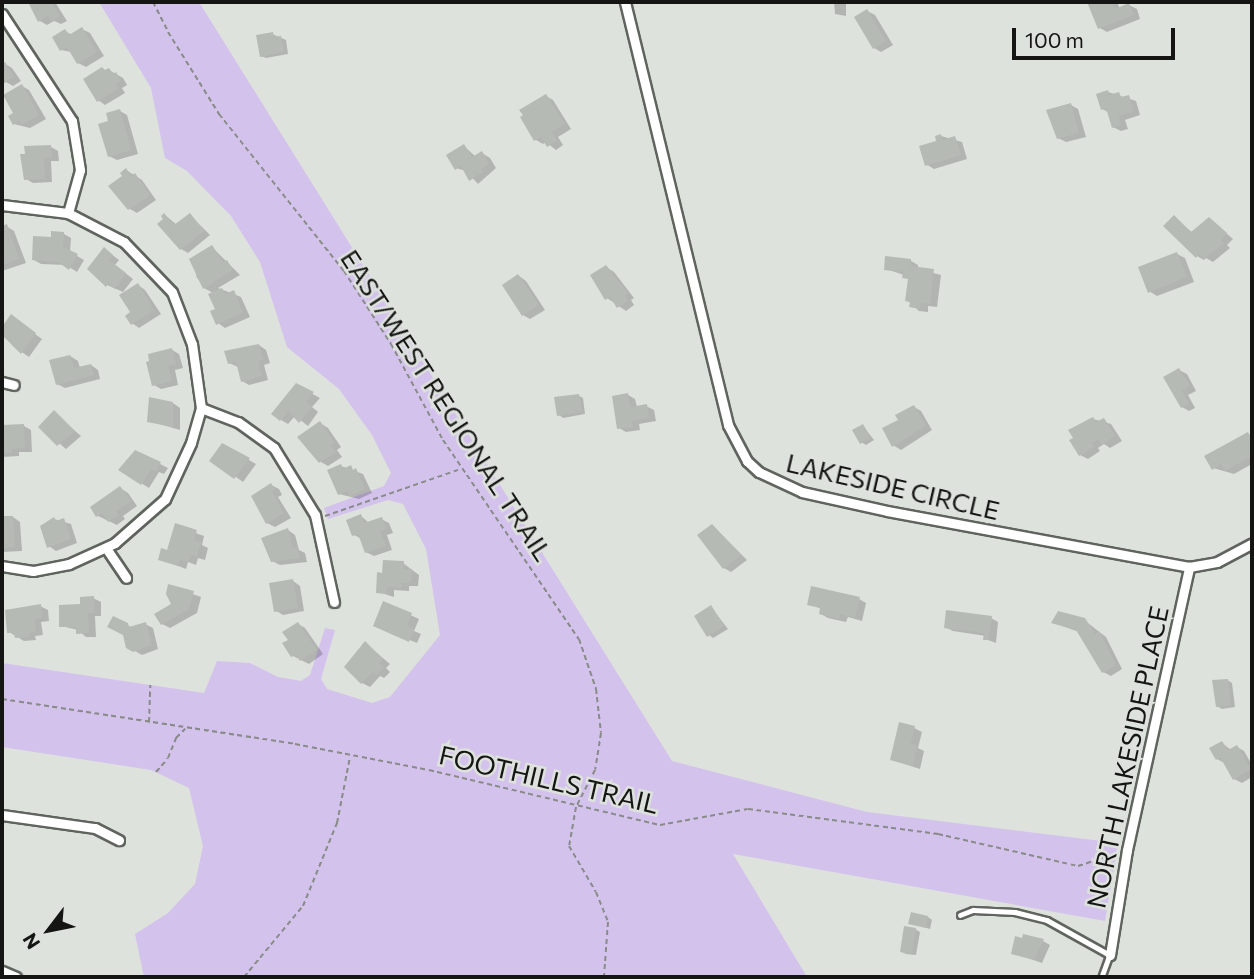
<!DOCTYPE html>
<html>
<head>
<meta charset="utf-8">
<style>
	body { margin:0 }
	#map { position:relative; width:1254px; height:979px; overflow:hidden; background:#dee2dd; font-family:Commissioner,sans-serif }
	div>[style] { position:absolute }
	.green>* { inset:0; background:#d3c2ec }
	.shadow>* { inset:0; background:#0003 }
	.building>* { inset:0; background:#b6bab4 }
	.path>* { height:2px; margin-top:-1px; transform-origin:0; background:repeating-linear-gradient(90deg,#888b87 0 5px,transparent 0 8.5px) }
	.roads { filter:drop-shadow(2px 0 #60645e) drop-shadow(-2px 0 #60645e) drop-shadow(0 2px #60645e) drop-shadow(0 -2px #60645e) }
	.lane>* { height:4.5px; margin:-2.25px; padding:0 2.25px; transform-origin:2.25px; border-radius:2.25px; background:#fff }
	.street>* { height:9px; margin:-4.5px; padding:0 4.5px; transform-origin:4.5px; border-radius:4.5px; background:#fff }
	span { translate:-50% -50%; white-space:nowrap; text-align:center; line-height:1.15; -webkit-text-stroke:5px #dee2dd; paint-order:stroke }
	.street-label { font-size:26px; color:#151614 }
	.frame { position:absolute; inset:0; border:4px solid #151614; pointer-events:none }
	.north { position:absolute; left:14px; top:895px; width:70px; height:70px; -webkit-text-stroke:5px #dee2dd; paint-order:stroke; rotate:238deg; font-size:19px; font-weight:700; line-height:28px; text-align:center; color:#151614 }
	.north::after { content:''; display:block; margin:auto; width:24px; height:32px; background:#151614; clip-path:polygon(50% 0,100% 100%,50% 72%,0 100%) }
	.scale { position:absolute; left:1012px; top:28px; width:163px; height:32px; box-sizing:border-box; border:4px solid #151614; border-top:0; padding-left:9px; font-size:21px; line-height:24px; white-space:nowrap; color:#151614; -webkit-text-stroke:5px #dee2dd; paint-order:stroke }
</style>
</head>
<body>
<div id="map">
	<div class="green">
		<i style="clip-path:polygon(99px 2px,199px 2px,672px 761px,867px 812px,1118px 843px,1105px 921px,733px 854px,807px 977px,144px 977px,135px 934px,168px 913px,195px 884px,203px 846px,189px 788px,151px 770px,2px 747px,2px 663px,204px 693px,217px 661px,250px 663px,278px 677px,301px 681px,310px 675px,325px 628px,335px 630px,321px 679px,327px 689px,372px 703px,390px 697px,440px 635px,426px 549px,403px 504px,388px 500px,328px 519px,324px 508px,384px 486px,391px 473px,372px 435px,339px 389px,287px 347px,260px 262px,231px 216px,187px 171px,165px 158px,151px 88px)"></i>
	</div>
	<div class="shadow">
		<i style="clip-path:polygon(30px 2px,55px 2px,67px 21px,61px 24px,54px 21px,47px 25px,40px 21px)"></i>
		<i style="clip-path:polygon(834px 2px,846px 3px,846px 16px,835px 14px)"></i>
		<i style="clip-path:polygon(1089px 2px,1117px 2px,1120px 9px,1129px 5px,1137px 9px,1140px 19px,1107px 32px,1100px 28px)"></i>
		<i style="clip-path:polygon(867px 11px,875px 15px,893px 45px,881px 52px,874px 48px)"></i>
		<i style="clip-path:polygon(82px 29px,90px 33px,104px 56px,86px 67px,78px 63px,72px 52px,61px 50px,65px 31px,72px 35px)"></i>
		<i style="clip-path:polygon(272px 34px,286px 40px,288px 54px,266px 58px,261px 56px)"></i>
		<i style="clip-path:polygon(2px 62px,12px 68px,21px 81px,13px 86px,6px 82px,2px 85px)"></i>
		<i style="clip-path:polygon(109px 70px,123px 78px,127px 85px,122px 88px,125px 93px,105px 105px,98px 100px)"></i>
		<i style="clip-path:polygon(22px 86px,29px 90px,46px 119px,30px 128px,14px 124px)"></i>
		<i style="clip-path:polygon(1108px 92px,1136px 101px,1140px 115px,1125px 120px,1128px 129px,1121px 131px,1113px 127px,1108px 112px,1102px 109px)"></i>
		<i style="clip-path:polygon(546px 96px,553px 100px,571px 129px,558px 137px,563px 145px,556px 150px,546px 142px,543px 144px,536px 140px,522px 117px)"></i>
		<i style="clip-path:polygon(1071px 105px,1078px 109px,1086px 137px,1066px 142px,1058px 138px)"></i>
		<i style="clip-path:polygon(120px 111px,127px 115px,138px 154px,117px 160px,109px 156px)"></i>
		<i style="clip-path:polygon(941px 136px,962px 142px,967px 159px,934px 169px,926px 164px)"></i>
		<i style="clip-path:polygon(464px 146px,476px 157px,482px 153px,490px 158px,496px 168px,478px 184px,466px 171px,456px 168px)"></i>
		<i style="clip-path:polygon(51px 147px,58px 151px,59px 161px,51px 161px,52px 182px,33px 183px,26px 179px)"></i>
		<i style="clip-path:polygon(126px 170px,142px 180px,156px 200px,137px 213px,130px 209px)"></i>
		<i style="clip-path:polygon(165px 215px,177px 225px,190px 215px,210px 235px,188px 253px,181px 249px)"></i>
		<i style="clip-path:polygon(1174px 218px,1193px 233px,1210px 219px,1233px 239px,1227px 245px,1230px 248px,1213px 262px,1206px 258px,1204px 260px,1197px 256px)"></i>
		<i style="clip-path:polygon(6px 226px,14px 231px,26px 263px,2px 271px,2px 228px)"></i>
		<i style="clip-path:polygon(64px 234px,71px 238px,70px 252px,84px 260px,77px 272px,66px 265px,41px 264px,34px 260px,52px 239px)"></i>
		<i style="clip-path:polygon(212px 247px,240px 275px,218px 288px,241px 297px,250px 317px,225px 328px,218px 323px,213px 293px,204px 288px,196px 276px)"></i>
		<i style="clip-path:polygon(111px 254px,119px 260px,115px 265px,133px 279px,123px 292px,107px 285px,89px 269px)"></i>
		<i style="clip-path:polygon(1177px 254px,1185px 258px,1194px 282px,1157px 296px,1149px 291px)"></i>
		<i style="clip-path:polygon(911px 261px,918px 265px,918px 269px,941px 275px,937px 307px,928px 306px,928px 312px,919px 311px,907px 300px,909px 280px,904px 275px,886px 269px)"></i>
		<i style="clip-path:polygon(606px 267px,614px 272px,634px 298px,631px 300px,634px 305px,626px 311px,607px 298px)"></i>
		<i style="clip-path:polygon(519px 276px,526px 281px,545px 310px,530px 319px,523px 315px)"></i>
		<i style="clip-path:polygon(138px 285px,145px 290px,161px 314px,139px 328px,132px 323px)"></i>
		<i style="clip-path:polygon(11px 317px,42px 339px,29px 357px,13px 346px,15px 343px,2px 333px)"></i>
		<i style="clip-path:polygon(259px 345px,266px 350px,270px 363px,264px 365px,268px 380px,249px 385px,242px 381px,238px 367px,229px 363px)"></i>
		<i style="clip-path:polygon(172px 350px,179px 354px,183px 368px,175px 370px,178px 385px,161px 389px,154px 385px)"></i>
		<i style="clip-path:polygon(70px 356px,78px 361px,80px 368px,91px 365px,98px 370px,100px 379px,65px 388px,57px 384px)"></i>
		<i style="clip-path:polygon(1179px 370px,1187px 374px,1196px 391px,1188px 395px,1195px 408px,1189px 411px,1182px 407px)"></i>
		<i style="clip-path:polygon(296px 385px,320px 398px,312px 407px,318px 412px,308px 426px,295px 416px,288px 424px,281px 420px)"></i>
		<i style="clip-path:polygon(628px 395px,635px 399px,637px 407px,646px 406px,654px 410px,656px 421px,639px 424px,640px 430px,626px 432px,619px 428px)"></i>
		<i style="clip-path:polygon(579px 396px,583px 398px,585px 414px,563px 418px,559px 415px)"></i>
		<i style="clip-path:polygon(173px 403px,180px 408px,180px 430px,149px 421px)"></i>
		<i style="clip-path:polygon(914px 407px,921px 411px,932px 430px,901px 450px,893px 445px,900px 420px)"></i>
		<i style="clip-path:polygon(54px 413px,81px 436px,66px 449px,40px 427px)"></i>
		<i style="clip-path:polygon(1093px 419px,1111px 424px,1122px 441px,1110px 448px,1104px 444px,1098px 448px,1100px 451px,1088px 459px,1080px 455px)"></i>
		<i style="clip-path:polygon(320px 423px,328px 428px,341px 447px,337px 450px,342px 457px,328px 466px,321px 462px)"></i>
		<i style="clip-path:polygon(2px 426px,24px 426px,31px 430px,32px 452px,19px 452px,19px 456px,2px 457px)"></i>
		<i style="clip-path:polygon(863px 426px,874px 440px,866px 445px,861px 442px)"></i>
		<i style="clip-path:polygon(1248px 434px,1252px 436px,1252px 464px,1234px 474px,1213px 468px)"></i>
		<i style="clip-path:polygon(222px 445px,256px 464px,243px 482px,212px 460px)"></i>
		<i style="clip-path:polygon(136px 452px,168px 468px,164px 474px,159px 472px,149px 488px,120px 470px)"></i>
		<i style="clip-path:polygon(341px 466px,363px 474px,372px 493px,359px 499px,339px 494px)"></i>
		<i style="clip-path:polygon(271px 485px,279px 489px,282px 495px,278px 497px,291px 518px,275px 527px,267px 523px)"></i>
		<i style="clip-path:polygon(120px 488px,128px 493px,137px 506px,123px 516px,125px 519px,117px 525px,98px 516px,92px 508px)"></i>
		<i style="clip-path:polygon(361px 516px,369px 523px,381px 519px,389px 523px,393px 533px,387px 535px,392px 550px,374px 556px,366px 552px,362px 539px,354px 535px)"></i>
		<i style="clip-path:polygon(13px 517px,20px 522px,22px 551px,2px 552px,2px 518px)"></i>
		<i style="clip-path:polygon(54px 519px,71px 524px,77px 543px,56px 551px,49px 546px)"></i>
		<i style="clip-path:polygon(176px 526px,204px 536px,202px 545px,208px 548px,205px 560px,198px 558px,196px 565px,188px 562px,186px 569px,160px 559px,168px 552px)"></i>
		<i style="clip-path:polygon(713px 526px,747px 560px,731px 572px,724px 568px)"></i>
		<i style="clip-path:polygon(288px 530px,295px 535px,299px 550px,305px 553px,307px 562px,280px 565px,272px 561px)"></i>
		<i style="clip-path:polygon(403px 563px,419px 575px,418px 586px,409px 586px,409px 591px,394px 590px,394px 597px,378px 592px,384px 574px)"></i>
		<i style="clip-path:polygon(293px 581px,300px 586px,304px 611px,283px 615px,275px 610px)"></i>
		<i style="clip-path:polygon(170px 586px,201px 597px,197px 613px,170px 628px,162px 624px,174px 604px)"></i>
		<i style="clip-path:polygon(93px 598px,101px 602px,101px 616px,95px 616px,96px 637px,86px 637px,78px 630px,61px 626px)"></i>
		<i style="clip-path:polygon(859px 599px,866px 603px,862px 621px,848px 617px,846px 622px,828px 618px,821px 614px,822px 609px,809px 604px)"></i>
		<i style="clip-path:polygon(384px 603px,419px 619px,414px 631px,421px 634px,417px 643px,380px 628px)"></i>
		<i style="clip-path:polygon(40px 606px,48px 610px,49px 621px,41px 622px,43px 635px,35px 636px,36px 640px,24px 641px,9px 632px)"></i>
		<i style="clip-path:polygon(711px 607px,728px 629px,713px 638px,709px 635px)"></i>
		<i style="clip-path:polygon(113px 618px,133px 628px,145px 624px,153px 628px,158px 649px,142px 655px,128px 647px,125px 634px)"></i>
		<i style="clip-path:polygon(991px 618px,998px 622px,996px 643px,985px 639px,986px 636px,953px 631px,945px 627px)"></i>
		<i style="clip-path:polygon(1084px 620px,1106px 637px,1122px 669px,1111px 676px,1103px 672px,1079px 632px,1054px 623px)"></i>
		<i style="clip-path:polygon(298px 624px,305px 628px,323px 654px,309px 664px,293px 656px,290px 640px)"></i>
		<i style="clip-path:polygon(365px 643px,390px 664px,386px 668px,390px 672px,384px 678px,380px 676px,370px 687px,362px 683px)"></i>
		<i style="clip-path:polygon(1227px 680px,1232px 683px,1235px 707px,1222px 709px,1217px 706px)"></i>
		<i style="clip-path:polygon(914px 728px,922px 732px,918px 748px,924px 751px,920px 769px,892px 760px)"></i>
		<i style="clip-path:polygon(1222px 743px,1231px 750px,1237px 747px,1244px 751px,1252px 765px,1252px 777px,1242px 783px,1234px 779px,1226px 764px,1217px 759px)"></i>
		<i style="clip-path:polygon(928px 917px,932px 920px,930px 929px,910px 923px)"></i>
		<i style="clip-path:polygon(915px 929px,920px 932px,916px 955px,906px 954px,902px 952px)"></i>
		<i style="clip-path:polygon(1023px 940px,1043px 941px,1050px 945px,1042px 963px,1013px 953px)"></i>
	</div>
	<div class="building">
		<i style="clip-path:polygon(28px 2px,51px 2px,60px 16px,52px 22px,48px 16px,38px 22px)"></i>
		<i style="clip-path:polygon(1087px 2px,1112px 2px,1115px 9px,1129px 3px,1134px 15px,1098px 29px)"></i>
		<i style="clip-path:polygon(867px 9px,886px 41px,873px 49px,854px 17px)"></i>
		<i style="clip-path:polygon(82px 27px,97px 52px,77px 64px,67px 47px,60px 51px,52px 37px,65px 29px,69px 35px)"></i>
		<i style="clip-path:polygon(273px 32px,274px 37px,281px 36px,284px 52px,260px 57px,256px 35px)"></i>
		<i style="clip-path:polygon(5px 62px,14px 77px,4px 83px,2px 64px)"></i>
		<i style="clip-path:polygon(102px 67px,105px 70px,109px 68px,113px 74px,116px 72px,121px 81px,116px 84px,119px 88px,97px 102px,83px 79px)"></i>
		<i style="clip-path:polygon(22px 84px,39px 115px,21px 125px,19px 121px,13px 125px,8px 116px,13px 113px,3px 95px)"></i>
		<i style="clip-path:polygon(1108px 90px,1109px 95px,1119px 92px,1121px 97px,1129px 95px,1134px 111px,1119px 116px,1121px 125px,1112px 128px,1106px 108px,1101px 110px,1096px 94px)"></i>
		<i style="clip-path:polygon(546px 94px,565px 124px,552px 132px,557px 141px,547px 147px,541px 137px,534px 141px,520px 117px,523px 115px,519px 110px)"></i>
		<i style="clip-path:polygon(1071px 103px,1079px 133px,1057px 139px,1046px 110px)"></i>
		<i style="clip-path:polygon(120px 109px,131px 150px,108px 157px,98px 124px,108px 121px,106px 113px)"></i>
		<i style="clip-path:polygon(941px 134px,942px 140px,955px 136px,961px 155px,925px 166px,919px 146px,936px 141px,935px 136px)"></i>
		<i style="clip-path:polygon(464px 144px,472px 157px,482px 151px,489px 164px,481px 169px,483px 172px,469px 181px,461px 166px,455px 170px,446px 155px)"></i>
		<i style="clip-path:polygon(51px 145px,52px 157px,44px 158px,45px 179px,24px 180px,20px 154px,25px 154px,24px 146px)"></i>
		<i style="clip-path:polygon(126px 168px,131px 176px,135px 173px,150px 195px,128px 210px,108px 186px,122px 176px,120px 173px)"></i>
		<i style="clip-path:polygon(164px 213px,174px 225px,190px 213px,204px 231px,180px 250px,157px 224px,163px 219px,161px 216px)"></i>
		<i style="clip-path:polygon(1174px 215px,1191px 232px,1209px 217px,1227px 233px,1221px 240px,1224px 243px,1204px 259px,1199px 254px,1196px 258px,1163px 226px)"></i>
		<i style="clip-path:polygon(7px 224px,19px 259px,2px 265px,2px 226px)"></i>
		<i style="clip-path:polygon(51px 231px,64px 232px,63px 247px,78px 254px,69px 270px,58px 262px,32px 260px,33px 236px,51px 237px)"></i>
		<i style="clip-path:polygon(212px 245px,223px 262px,227px 260px,233px 270px,203px 289px,189px 259px)"></i>
		<i style="clip-path:polygon(104px 247px,113px 255px,109px 260px,126px 273px,115px 289px,108px 284px,106px 287px,87px 269px)"></i>
		<i style="clip-path:polygon(1177px 252px,1187px 277px,1148px 293px,1138px 267px)"></i>
		<i style="clip-path:polygon(885px 256px,911px 259px,911px 266px,934px 269px,930px 304px,921px 303px,920px 309px,909px 307px,910px 302px,905px 301px,908px 279px,902px 278px,903px 272px,884px 270px)"></i>
		<i style="clip-path:polygon(606px 265px,628px 293px,625px 295px,628px 301px,617px 308px,610px 297px,605px 300px,590px 275px)"></i>
		<i style="clip-path:polygon(518px 274px,539px 305px,522px 316px,502px 285px)"></i>
		<i style="clip-path:polygon(138px 283px,154px 310px,131px 325px,125px 316px,130px 312px,119px 295px)"></i>
		<i style="clip-path:polygon(222px 288px,225px 294px,234px 290px,243px 313px,216px 325px,210px 311px,215px 309px,208px 294px)"></i>
		<i style="clip-path:polygon(11px 314px,36px 333px,21px 354px,2px 335px,2px 327px)"></i>
		<i style="clip-path:polygon(259px 344px,263px 360px,258px 361px,262px 376px,241px 382px,236px 362px,228px 364px,224px 351px)"></i>
		<i style="clip-path:polygon(172px 348px,176px 364px,168px 366px,172px 381px,152px 386px,146px 362px,149px 361px,148px 354px)"></i>
		<i style="clip-path:polygon(70px 355px,74px 368px,91px 364px,94px 375px,56px 385px,49px 360px)"></i>
		<i style="clip-path:polygon(1179px 368px,1190px 386px,1182px 391px,1189px 403px,1181px 408px,1163px 377px)"></i>
		<i style="clip-path:polygon(296px 383px,314px 392px,306px 402px,312px 407px,299px 423px,288px 411px,280px 421px,271px 414px)"></i>
		<i style="clip-path:polygon(628px 393px,630px 407px,647px 404px,649px 418px,632px 421px,633px 427px,617px 429px,612px 396px)"></i>
		<i style="clip-path:polygon(579px 394px,582px 412px,557px 416px,554px 397px)"></i>
		<i style="clip-path:polygon(149px 397px,173px 402px,173px 427px,147px 422px)"></i>
		<i style="clip-path:polygon(914px 405px,926px 426px,892px 447px,882px 428px,898px 420px,895px 415px)"></i>
		<i style="clip-path:polygon(54px 410px,75px 431px,57px 446px,38px 427px)"></i>
		<i style="clip-path:polygon(1093px 417px,1096px 422px,1104px 418px,1115px 436px,1102px 445px,1098px 439px,1092px 443px,1094px 447px,1079px 456px,1069px 440px,1073px 438px,1068px 430px)"></i>
		<i style="clip-path:polygon(320px 421px,335px 443px,331px 445px,336px 452px,319px 463px,297px 437px)"></i>
		<i style="clip-path:polygon(24px 424px,25px 448px,12px 449px,12px 453px,2px 453px,2px 425px)"></i>
		<i style="clip-path:polygon(863px 424px,871px 438px,860px 444px,852px 430px)"></i>
		<i style="clip-path:polygon(1248px 432px,1252px 440px,1252px 456px,1225px 471px,1221px 464px,1212px 470px,1204px 456px)"></i>
		<i style="clip-path:polygon(222px 443px,250px 458px,234px 479px,209px 461px)"></i>
		<i style="clip-path:polygon(135px 450px,161px 462px,156px 472px,151px 469px,141px 485px,118px 470px)"></i>
		<i style="clip-path:polygon(341px 464px,343px 469px,351px 465px,353px 470px,356px 468px,365px 489px,350px 496px,348px 491px,338px 495px,327px 470px)"></i>
		<i style="clip-path:polygon(271px 483px,275px 490px,272px 492px,284px 513px,266px 524px,251px 496px)"></i>
		<i style="clip-path:polygon(120px 486px,131px 501px,116px 511px,119px 515px,108px 522px,102px 513px,96px 517px,90px 507px)"></i>
		<i style="clip-path:polygon(361px 514px,364px 523px,382px 517px,386px 529px,380px 531px,386px 546px,365px 553px,358px 534px,352px 536px,346px 520px)"></i>
		<i style="clip-path:polygon(2px 516px,13px 516px,15px 547px,2px 548px)"></i>
		<i style="clip-path:polygon(54px 517px,56px 521px,64px 518px,71px 539px,47px 548px,40px 526px)"></i>
		<i style="clip-path:polygon(175px 523px,197px 530px,194px 540px,201px 542px,197px 557px,191px 555px,188px 562px,180px 559px,178px 566px,158px 560px,161px 548px,167px 550px)"></i>
		<i style="clip-path:polygon(712px 524px,741px 555px,723px 569px,697px 535px)"></i>
		<i style="clip-path:polygon(288px 528px,293px 548px,297px 547px,300px 558px,271px 562px,261px 538px)"></i>
		<i style="clip-path:polygon(383px 560px,404px 561px,404px 569px,412px 569px,411px 583px,402px 583px,401px 588px,387px 587px,386px 594px,376px 593px,377px 572px,382px 573px)"></i>
		<i style="clip-path:polygon(293px 579px,298px 608px,274px 612px,269px 583px)"></i>
		<i style="clip-path:polygon(168px 584px,194px 591px,189px 609px,161px 625px,154px 614px,171px 604px,166px 594px)"></i>
		<i style="clip-path:polygon(811px 586px,860px 597px,855px 618px,840px 614px,839px 619px,819px 614px,820px 608px,807px 605px)"></i>
		<i style="clip-path:polygon(94px 596px,94px 613px,88px 613px,89px 633px,76px 634px,76px 627px,59px 627px,59px 605px,80px 604px,80px 597px)"></i>
		<i style="clip-path:polygon(383px 601px,412px 613px,407px 626px,414px 629px,409px 642px,373px 626px)"></i>
		<i style="clip-path:polygon(41px 604px,42px 618px,35px 619px,36px 632px,29px 633px,29px 637px,15px 638px,14px 633px,7px 633px,5px 610px)"></i>
		<i style="clip-path:polygon(711px 605px,724px 626px,707px 637px,694px 616px)"></i>
		<i style="clip-path:polygon(946px 610px,992px 616px,988px 640px,983px 640px,984px 633px,944px 628px)"></i>
		<i style="clip-path:polygon(1058px 611px,1085px 618px,1095px 634px,1099px 631px,1116px 665px,1102px 673px,1076px 630px,1051px 623px)"></i>
		<i style="clip-path:polygon(113px 616px,128px 623px,129px 627px,146px 622px,152px 645px,133px 652px,126px 648px,123px 635px,107px 627px)"></i>
		<i style="clip-path:polygon(298px 622px,317px 650px,300px 661px,296px 655px,291px 657px,282px 643px,288px 640px,282px 632px)"></i>
		<i style="clip-path:polygon(365px 641px,383px 659px,379px 663px,384px 667px,376px 675px,373px 672px,361px 684px,344px 667px)"></i>
		<i style="clip-path:polygon(1228px 679px,1231px 705px,1216px 707px,1212px 680px)"></i>
		<i style="clip-path:polygon(899px 722px,915px 726px,911px 744px,917px 745px,913px 766px,890px 760px)"></i>
		<i style="clip-path:polygon(1222px 741px,1228px 750px,1237px 745px,1251px 769px,1233px 780px,1220px 757px,1216px 760px,1209px 748px)"></i>
		<i style="clip-path:polygon(911px 912px,928px 916px,926px 928px,908px 924px)"></i>
		<i style="clip-path:polygon(904px 926px,916px 928px,912px 954px,900px 952px)"></i>
		<i style="clip-path:polygon(1023px 934px,1044px 939px,1034px 960px,1011px 954px,1015px 936px,1022px 938px)"></i>
	</div>
	<div class="path">
		<i style="left:153px;top:2px;width:34px;rotate:63deg"></i>
		<i style="left:168px;top:32px;width:97px;rotate:58.1deg"></i>
		<i style="left:219px;top:114px;width:201px;rotate:51.5deg"></i>
		<i style="left:344px;top:271px;width:87px;rotate:57.2deg"></i>
		<i style="left:391px;top:344px;width:109px;rotate:61.6deg"></i>
		<i style="left:443px;top:440px;width:241px;rotate:55.7deg"></i>
		<i style="left:579px;top:639px;width:53px;rotate:71.2deg"></i>
		<i style="left:596px;top:689px;width:44px;rotate:83.5deg"></i>
		<i style="left:601px;top:733px;width:37px;rotate:99deg"></i>
		<i style="left:595px;top:770px;width:42px;rotate:117.2deg"></i>
		<i style="left:576px;top:807px;width:40px;rotate:100deg"></i>
		<i style="left:569px;top:846px;width:53px;rotate:59.6deg"></i>
		<i style="left:596px;top:892px;width:32px;rotate:68deg"></i>
		<i style="left:608px;top:922px;width:55px;rotate:94.2deg"></i>
		<i style="left:325px;top:516px;width:144px;rotate:-19.1deg"></i>
		<i style="left:2px;top:699px;width:296px;rotate:8.7deg"></i>
		<i style="left:295px;top:744px;width:136px;rotate:11deg"></i>
		<i style="left:429px;top:770px;width:237px;rotate:13.4deg"></i>
		<i style="left:660px;top:825px;width:89px;rotate:-10.3deg"></i>
		<i style="left:748px;top:809px;width:192px;rotate:7.5deg"></i>
		<i style="left:938px;top:834px;width:144px;rotate:12.9deg"></i>
		<i style="left:1078px;top:866px;width:40px;rotate:-18deg"></i>
		<i style="left:149px;top:722px;width:37px;rotate:-88deg"></i>
		<i style="left:156px;top:772px;width:18px;rotate:-49deg"></i>
		<i style="left:168px;top:758px;width:22px;rotate:-68deg"></i>
		<i style="left:176px;top:738px;width:13px;rotate:-45deg"></i>
		<i style="left:244px;top:977px;width:92px;rotate:-50.3deg"></i>
		<i style="left:303px;top:906px;width:90px;rotate:-67.7deg"></i>
		<i style="left:337px;top:823px;width:67px;rotate:-78.9deg"></i>
	</div>
	<div class="roads">
		<div class="lane">
			<i style="left:960px;top:915px;width:14px;rotate:-21deg"></i>
			<i style="left:973px;top:910px;width:42px;rotate:2.7deg"></i>
			<i style="left:1015px;top:912px;width:33px;rotate:14deg"></i>
			<i style="left:1047px;top:920px;width:72px;rotate:29.1deg"></i>
			<i style="left:1110px;top:955px;width:23px;rotate:110deg"></i>
		</div>
		<div class="street">
			<i style="left:625px;top:2px;width:435px;rotate:76.3deg"></i>
			<i style="left:728px;top:425px;width:41px;rotate:62.2deg"></i>
			<i style="left:747px;top:461px;width:16px;rotate:43deg"></i>
			<i style="left:759px;top:472px;width:47px;rotate:24.9deg"></i>
			<i style="left:802px;top:492px;width:87px;rotate:12.6deg"></i>
			<i style="left:887px;top:511px;width:307px;rotate:10.5deg"></i>
			<i style="left:1189px;top:567px;width:28px;rotate:-10deg"></i>
			<i style="left:1217px;top:562px;width:40px;rotate:-28deg"></i>
			<i style="left:2px;top:14px;width:128px;rotate:56.8deg"></i>
			<i style="left:72px;top:121px;width:50px;rotate:80.7deg"></i>
			<i style="left:80px;top:170px;width:45px;rotate:105.6deg"></i>
			<i style="left:2px;top:205px;width:66px;rotate:6.9deg"></i>
			<i style="left:68px;top:213px;width:63px;rotate:27.4deg"></i>
			<i style="left:124px;top:242px;width:69px;rotate:46.2deg"></i>
			<i style="left:172px;top:292px;width:56px;rotate:69deg"></i>
			<i style="left:192px;top:344px;width:65px;rotate:82deg"></i>
			<i style="left:201px;top:408px;width:36px;rotate:106deg"></i>
			<i style="left:191px;top:443px;width:62px;rotate:114.9deg"></i>
			<i style="left:165px;top:499px;width:67px;rotate:138.7deg"></i>
			<i style="left:115px;top:543px;width:51px;rotate:155.5deg"></i>
			<i style="left:69px;top:564px;width:37px;rotate:169deg"></i>
			<i style="left:33px;top:571px;width:31px;rotate:-171deg"></i>
			<i style="left:2px;top:382px;width:12px;rotate:14deg"></i>
			<i style="left:201px;top:408px;width:40px;rotate:21deg"></i>
			<i style="left:238px;top:422px;width:44px;rotate:35.8deg"></i>
			<i style="left:274px;top:448px;width:79px;rotate:58.5deg"></i>
			<i style="left:315px;top:515px;width:89px;rotate:77.7deg"></i>
			<i style="left:106px;top:548px;width:36px;rotate:56deg"></i>
			<i style="left:2px;top:815px;width:94px;rotate:8deg"></i>
			<i style="left:95px;top:828px;width:27px;rotate:27deg"></i>
			<i style="left:1110px;top:955px;width:106px;rotate:-80.8deg"></i>
			<i style="left:1127px;top:850px;width:290px;rotate:-77.6deg"></i>
			<i style="left:2px;top:971px;width:15px;rotate:23deg"></i>
		</div>
	</div>
	<div class="street-label">
		<span style="left:447px;top:405px;rotate:57deg">EAST/WEST REGIONAL TRAIL</span>
		<span style="left:893px;top:486px;rotate:13deg">LAKESIDE CIRCLE</span>
		<span style="left:1127px;top:757px;rotate:-78deg">NORTH LAKESIDE PLACE</span>
		<span style="left:549px;top:779px;rotate:13deg">FOOTHILLS TRAIL</span>
	</div>
	<div class="frame"></div>
	<div class="north">N</div>
	<div class="scale">100 m</div>
</div>
</body>
</html>
